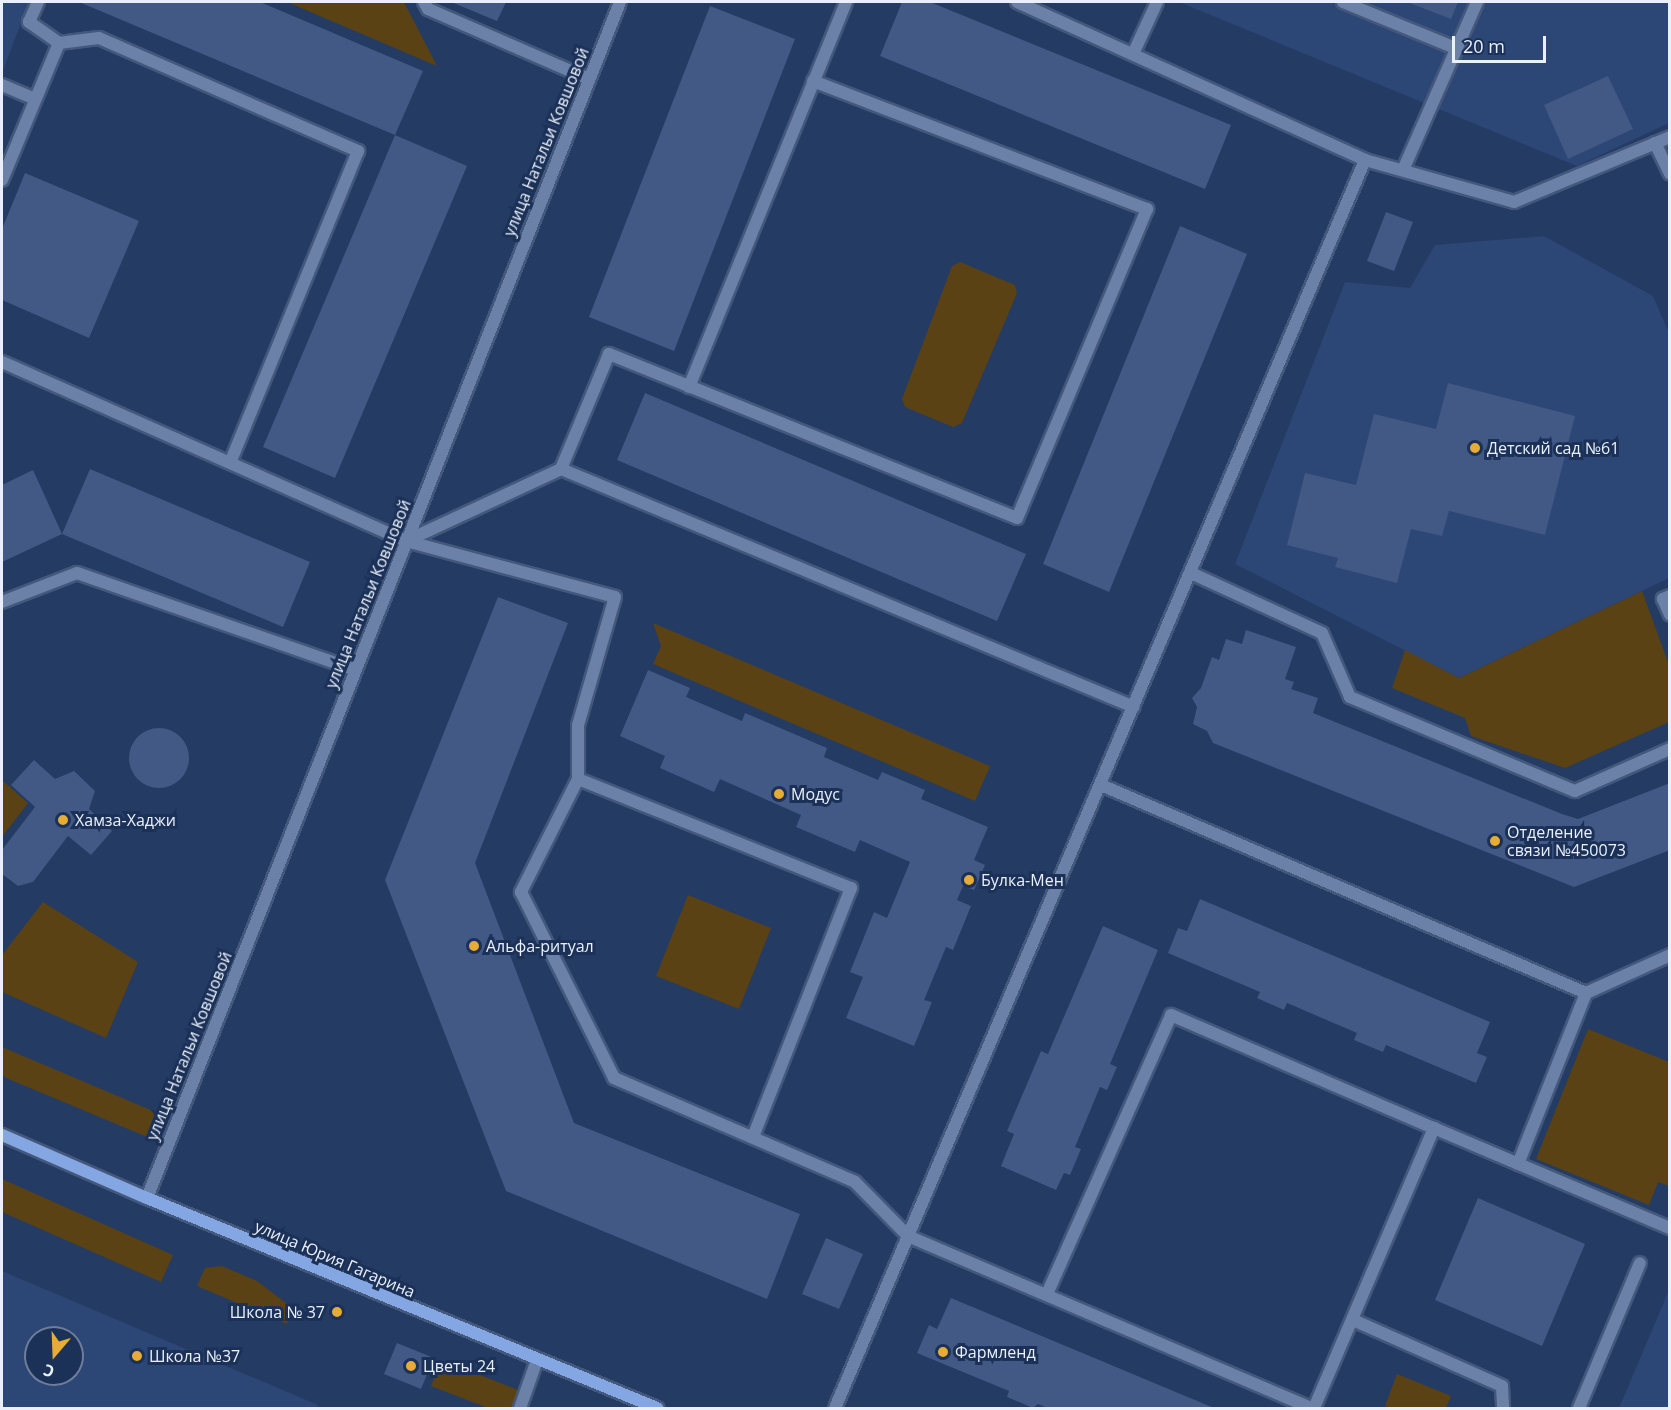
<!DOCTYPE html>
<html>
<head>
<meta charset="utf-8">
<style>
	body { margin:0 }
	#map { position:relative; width:1671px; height:1410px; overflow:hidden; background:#243b64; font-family:"Open Sans",sans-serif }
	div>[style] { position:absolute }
	.built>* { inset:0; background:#2c4675 }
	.green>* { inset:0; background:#5a4214 }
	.building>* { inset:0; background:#415984 }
	.round { border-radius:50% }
	.roads { filter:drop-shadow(2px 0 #44587c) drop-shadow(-2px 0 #44587c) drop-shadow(0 2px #44587c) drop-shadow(0 -2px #44587c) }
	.service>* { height:12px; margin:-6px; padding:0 6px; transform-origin:6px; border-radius:6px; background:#6b81a7 }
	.minor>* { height:12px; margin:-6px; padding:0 6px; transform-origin:6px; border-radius:6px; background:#6b81a7 }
	.secondary>* { height:12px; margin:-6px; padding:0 6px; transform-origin:6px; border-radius:6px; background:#84a7e3 }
	.dots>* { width:16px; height:16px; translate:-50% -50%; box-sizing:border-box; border:3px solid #1b3158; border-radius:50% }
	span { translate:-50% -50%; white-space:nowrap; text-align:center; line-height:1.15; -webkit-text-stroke:6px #1b3158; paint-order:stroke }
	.street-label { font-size:16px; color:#eaf0fa }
	.poi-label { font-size:16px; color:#eaf0fa }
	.left { translate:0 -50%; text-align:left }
	.right { translate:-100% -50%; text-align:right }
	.frame { position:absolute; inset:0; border:3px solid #eaf0fa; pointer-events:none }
	.north { position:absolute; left:24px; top:1326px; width:60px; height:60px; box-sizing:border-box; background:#1b3158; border:2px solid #6e7d99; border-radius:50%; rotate:199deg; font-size:16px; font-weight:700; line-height:24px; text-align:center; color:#eaf0fa }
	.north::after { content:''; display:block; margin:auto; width:21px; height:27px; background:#e6ac36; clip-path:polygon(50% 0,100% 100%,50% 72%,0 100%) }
	.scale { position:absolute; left:1452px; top:36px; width:94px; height:27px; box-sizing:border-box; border:3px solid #eaf0fa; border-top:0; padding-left:8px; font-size:18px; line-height:21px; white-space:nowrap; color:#eaf0fa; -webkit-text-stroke:4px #1b3158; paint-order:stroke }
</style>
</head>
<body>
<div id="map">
	<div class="built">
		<i style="clip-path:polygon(2px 2px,29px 2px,2px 73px)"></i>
		<i style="clip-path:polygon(1179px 2px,1669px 2px,1669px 123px,1577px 166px)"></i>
		<i style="clip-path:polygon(1544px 236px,1653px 296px,1669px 333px,1669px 578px,1459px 678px,1235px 564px,1345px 282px,1410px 288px,1435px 245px)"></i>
		<i style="clip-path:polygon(evenodd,2px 1271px,318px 1405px,316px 1408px,2px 1408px,2px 1271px,36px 1338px,72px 1338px,72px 1374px,36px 1374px,36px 1338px)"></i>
		<i style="clip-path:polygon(1669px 1290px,1669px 1408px,1619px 1408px)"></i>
	</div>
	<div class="green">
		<i style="clip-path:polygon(287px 2px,404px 2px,437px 66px)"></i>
		<i style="clip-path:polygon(960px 262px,1015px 285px,1017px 293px,962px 423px,953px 427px,905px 407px,902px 399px,952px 266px)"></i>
		<i style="clip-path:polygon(1642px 591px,1669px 665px,1669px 722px,1565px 768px,1471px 736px,1465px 718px,1392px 688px,1405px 650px,1459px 678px)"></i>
		<i style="clip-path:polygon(653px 623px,990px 766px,975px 801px,653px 664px,661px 646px)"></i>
		<i style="clip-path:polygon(2px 780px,28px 803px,2px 837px)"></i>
		<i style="clip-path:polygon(688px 895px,771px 928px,739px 1009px,656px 976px)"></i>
		<i style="clip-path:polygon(43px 902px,138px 962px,106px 1038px,2px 992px,2px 955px)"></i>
		<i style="clip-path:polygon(1588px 1029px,1669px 1062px,1669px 1186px,1658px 1182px,1649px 1205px,1536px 1159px)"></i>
		<i style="clip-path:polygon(2px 1047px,167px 1117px,157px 1141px,6px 1078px,2px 1074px)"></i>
		<i style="clip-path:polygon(2px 1179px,173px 1255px,161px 1282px,2px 1212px)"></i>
		<i style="clip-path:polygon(222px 1266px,257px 1281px,294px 1309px,287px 1324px,197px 1286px,205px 1268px)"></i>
		<i style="clip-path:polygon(439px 1365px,462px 1368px,521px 1391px,514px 1408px,488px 1408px,431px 1386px)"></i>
		<i style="clip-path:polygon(1397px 1374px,1451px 1396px,1446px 1408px,1391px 1408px,1385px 1406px)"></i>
	</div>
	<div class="building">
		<i style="clip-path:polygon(79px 2px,260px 2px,423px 71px,395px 135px)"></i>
		<i style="clip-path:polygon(451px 2px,506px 2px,497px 21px)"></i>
		<i style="clip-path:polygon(902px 2px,930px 2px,1231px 125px,1205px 189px,880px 56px)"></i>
		<i style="clip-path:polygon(1407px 2px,1458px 2px,1451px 19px)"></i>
		<i style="clip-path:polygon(710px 6px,795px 39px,674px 351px,589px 317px)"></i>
		<i style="clip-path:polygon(1608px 76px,1633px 129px,1568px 159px,1544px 105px)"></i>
		<i style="clip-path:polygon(395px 135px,467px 166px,335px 478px,263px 447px)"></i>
		<i style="clip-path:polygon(25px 173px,139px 221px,89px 338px,2px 300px,2px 229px)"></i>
		<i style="clip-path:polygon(1386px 212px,1413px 222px,1394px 271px,1367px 261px)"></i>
		<i style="clip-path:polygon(1180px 226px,1247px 254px,1109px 592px,1043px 564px)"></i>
		<i style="clip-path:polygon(1448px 383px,1575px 416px,1545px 535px,1449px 511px,1442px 536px,1411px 529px,1397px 583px,1335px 567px,1338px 558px,1287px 545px,1305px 473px,1356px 485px,1374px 414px,1436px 429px)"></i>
		<i style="clip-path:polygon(645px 393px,1026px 554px,997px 621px,617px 460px)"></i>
		<i style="clip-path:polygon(90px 469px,310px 562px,283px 627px,62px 534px)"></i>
		<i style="clip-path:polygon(33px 470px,62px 534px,2px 562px,2px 485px)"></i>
		<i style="clip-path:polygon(498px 597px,568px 623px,475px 863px,574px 1123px,800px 1214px,767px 1299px,506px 1191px,385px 880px)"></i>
		<i style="clip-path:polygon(1246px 630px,1296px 647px,1285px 679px,1294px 682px,1291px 689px,1318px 698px,1313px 713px,1562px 814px,1578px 819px,1670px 783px,1670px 850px,1574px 887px,1213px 743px,1207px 731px,1193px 724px,1197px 707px,1192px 698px,1201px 688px,1212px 657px,1219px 660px,1226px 639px,1242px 644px)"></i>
		<i style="clip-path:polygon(648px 670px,690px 688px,686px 697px,742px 721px,745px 713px,827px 748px,824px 757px,878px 780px,882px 772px,925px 790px,921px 799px,988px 827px,974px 860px,985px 865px,974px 890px,963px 886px,957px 900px,971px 906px,953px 950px,946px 947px,924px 1000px,932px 1002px,914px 1046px,846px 1018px,863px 977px,850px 972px,874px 912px,887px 918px,910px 862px,860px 840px,855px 852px,796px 827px,801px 815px,720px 779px,714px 792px,660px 768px,665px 756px,620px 736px)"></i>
		<i class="round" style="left:129px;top:728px;width:60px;height:60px"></i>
		<i style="clip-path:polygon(34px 760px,55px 779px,74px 771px,95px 791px,89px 809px,112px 831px,91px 855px,68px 836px,33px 882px,18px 886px,2px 874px,2px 850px,35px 807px,11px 785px)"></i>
		<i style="clip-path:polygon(1200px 899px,1490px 1022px,1477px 1053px,1487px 1057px,1476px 1083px,1386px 1045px,1383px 1052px,1354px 1040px,1357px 1033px,1287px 1003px,1284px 1010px,1257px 998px,1260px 992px,1168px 953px,1178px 928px,1187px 931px)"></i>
		<i style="clip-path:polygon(1103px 926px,1158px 950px,1110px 1064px,1117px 1067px,1107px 1090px,1100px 1087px,1075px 1147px,1081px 1149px,1070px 1175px,1064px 1173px,1056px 1190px,1001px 1166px,1014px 1134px,1007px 1131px,1041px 1051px,1048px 1054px)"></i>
		<i style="clip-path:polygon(1478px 1198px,1585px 1244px,1542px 1346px,1435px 1300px)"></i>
		<i style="clip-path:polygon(826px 1238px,863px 1254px,839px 1309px,802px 1294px)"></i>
		<i style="clip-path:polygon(951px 1298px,1214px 1408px,1048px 1408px,1038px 1404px,1033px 1408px,1007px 1397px,1009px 1391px,917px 1353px,929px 1325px,937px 1329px)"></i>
		<i style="clip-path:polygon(397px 1343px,434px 1358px,421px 1389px,384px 1374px)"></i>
	</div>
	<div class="roads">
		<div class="service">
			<i style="left:424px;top:2px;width:8px;rotate:60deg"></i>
			<i style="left:428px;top:9px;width:176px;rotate:23.5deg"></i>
			<i style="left:1017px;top:2px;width:382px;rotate:24.4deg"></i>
			<i style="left:1365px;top:160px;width:155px;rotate:15.7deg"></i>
			<i style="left:1514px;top:202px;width:169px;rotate:-22.6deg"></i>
			<i style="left:1343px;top:2px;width:121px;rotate:22.3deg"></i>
			<i style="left:59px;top:43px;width:40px;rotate:-7.1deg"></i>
			<i style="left:99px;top:38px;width:283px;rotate:23.6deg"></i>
			<i style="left:358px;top:151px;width:337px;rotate:112.3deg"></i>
			<i style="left:1133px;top:54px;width:57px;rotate:-65.2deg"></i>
			<i style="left:813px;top:81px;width:358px;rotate:21deg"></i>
			<i style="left:1147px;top:209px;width:335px;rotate:112.8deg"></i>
			<i style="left:1017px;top:518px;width:440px;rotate:-158.1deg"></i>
			<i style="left:609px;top:354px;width:125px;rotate:112.7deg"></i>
			<i style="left:561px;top:469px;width:620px;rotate:22.56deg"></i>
			<i style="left:2px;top:85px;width:36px;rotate:23deg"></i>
			<i style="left:1655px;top:143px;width:34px;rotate:64deg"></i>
			<i style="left:1403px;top:170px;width:184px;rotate:-66.2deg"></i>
			<i style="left:2px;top:180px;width:148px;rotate:-67.4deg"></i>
			<i style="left:59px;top:43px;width:37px;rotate:-145deg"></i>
			<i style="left:29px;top:22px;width:22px;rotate:-66deg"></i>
			<i style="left:2px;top:362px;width:442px;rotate:23.9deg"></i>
			<i style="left:406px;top:541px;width:216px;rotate:15deg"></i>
			<i style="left:615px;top:597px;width:133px;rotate:106.1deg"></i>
			<i style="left:578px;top:725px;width:54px;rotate:90deg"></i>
			<i style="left:578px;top:779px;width:127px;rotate:116.8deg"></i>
			<i style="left:521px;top:892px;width:208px;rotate:63.4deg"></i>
			<i style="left:614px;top:1078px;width:262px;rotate:23.3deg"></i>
			<i style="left:855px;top:1182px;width:76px;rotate:45.5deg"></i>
			<i style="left:908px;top:1236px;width:438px;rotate:23.1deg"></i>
			<i style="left:689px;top:387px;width:416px;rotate:-67.8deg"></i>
			<i style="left:406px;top:541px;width:171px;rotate:-24.9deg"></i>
			<i style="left:1191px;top:573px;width:144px;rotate:24.6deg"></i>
			<i style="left:1322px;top:633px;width:70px;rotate:66.4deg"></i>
			<i style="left:1350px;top:697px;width:244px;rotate:22.7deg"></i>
			<i style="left:1575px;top:791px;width:104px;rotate:-23.9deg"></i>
			<i style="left:1670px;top:596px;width:8px;rotate:157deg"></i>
			<i style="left:1663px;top:599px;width:17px;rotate:66deg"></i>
			<i style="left:2px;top:602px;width:80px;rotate:-21.1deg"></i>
			<i style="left:77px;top:573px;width:294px;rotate:19.2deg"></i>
			<i style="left:578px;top:779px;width:294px;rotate:21.8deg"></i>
			<i style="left:851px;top:888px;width:268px;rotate:111.5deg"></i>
			<i style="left:1101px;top:785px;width:528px;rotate:23.21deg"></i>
			<i style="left:1518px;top:1164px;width:184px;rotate:-68.3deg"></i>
			<i style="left:1586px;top:993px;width:92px;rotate:-24.3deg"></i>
			<i style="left:1047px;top:1294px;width:305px;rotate:-66deg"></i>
			<i style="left:1171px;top:1015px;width:286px;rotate:23.3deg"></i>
			<i style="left:1353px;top:1320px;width:163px;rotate:23.9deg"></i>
			<i style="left:1502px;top:1386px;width:22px;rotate:87deg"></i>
			<i style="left:520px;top:1408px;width:51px;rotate:-70.5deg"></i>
			<i style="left:1314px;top:1408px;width:305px;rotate:-66.8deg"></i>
			<i style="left:1434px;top:1128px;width:256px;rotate:23deg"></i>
			<i style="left:1579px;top:1408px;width:157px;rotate:-67.2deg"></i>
		</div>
		<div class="minor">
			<i style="left:147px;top:1198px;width:1286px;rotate:-68.42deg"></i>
			<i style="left:835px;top:1408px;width:1356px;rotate:-66.99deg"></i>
		</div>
		<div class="secondary">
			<i style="left:2px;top:1135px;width:158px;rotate:23.5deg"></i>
			<i style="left:147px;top:1198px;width:552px;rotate:22.38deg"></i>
		</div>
	</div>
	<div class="dots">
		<i style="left:1475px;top:448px;background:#e6ac36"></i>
		<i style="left:779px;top:794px;background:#e6ac36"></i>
		<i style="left:63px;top:820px;background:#e6ac36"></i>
		<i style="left:1495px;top:841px;background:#e6ac36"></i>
		<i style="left:969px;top:880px;background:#e6ac36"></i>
		<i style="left:474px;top:946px;background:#e6ac36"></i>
		<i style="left:337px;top:1312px;background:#e6ac36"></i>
		<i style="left:943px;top:1352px;background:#e6ac36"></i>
		<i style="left:137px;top:1356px;background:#e6ac36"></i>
		<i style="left:411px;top:1366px;background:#e6ac36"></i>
	</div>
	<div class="street-label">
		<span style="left:546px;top:142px;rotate:-68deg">улица Натальи Ковшовой</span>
		<span style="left:368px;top:594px;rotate:-68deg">улица Натальи Ковшовой</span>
		<span style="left:189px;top:1046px;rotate:-68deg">улица Натальи Ковшовой</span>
		<span style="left:335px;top:1259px;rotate:23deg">улица Юрия Гагарина</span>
	</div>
	<div class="poi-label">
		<span class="left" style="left:1487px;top:448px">Детский сад №61</span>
		<span class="left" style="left:791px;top:794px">Модус</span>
		<span class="left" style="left:75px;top:820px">Хамза-Хаджи</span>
		<span class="left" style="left:1507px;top:841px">Отделение<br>связи №450073</span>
		<span class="left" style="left:981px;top:880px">Булка-Мен</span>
		<span class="left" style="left:486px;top:946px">Альфа-ритуал</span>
		<span class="right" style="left:325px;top:1312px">Школа № 37</span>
		<span class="left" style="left:955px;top:1352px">Фармленд</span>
		<span class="left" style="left:149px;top:1356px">Школа №37</span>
		<span class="left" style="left:423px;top:1366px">Цветы 24</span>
	</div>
	<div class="frame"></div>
	<div class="north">С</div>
	<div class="scale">20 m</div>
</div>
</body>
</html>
